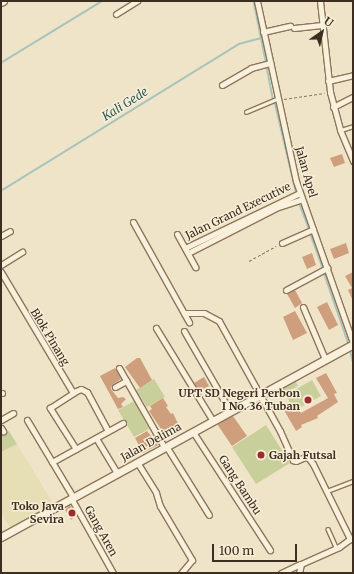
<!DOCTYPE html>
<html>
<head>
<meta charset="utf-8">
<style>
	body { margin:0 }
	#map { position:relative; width:354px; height:574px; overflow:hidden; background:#f0e4c8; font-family:Merriweather,serif }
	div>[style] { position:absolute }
	.farmland>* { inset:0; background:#e6deb5 }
	.green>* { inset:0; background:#c9cf9b }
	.stream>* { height:1.5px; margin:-0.75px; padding:0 0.75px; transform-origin:0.75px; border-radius:0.75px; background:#a9c4bc }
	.building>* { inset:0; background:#cf9f7d }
	.path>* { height:1px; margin-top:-0.5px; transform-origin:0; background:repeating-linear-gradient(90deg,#8d765c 0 3px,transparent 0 5px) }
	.roads { filter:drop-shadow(1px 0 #8d765c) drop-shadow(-1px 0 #8d765c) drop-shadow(0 1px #8d765c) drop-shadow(0 -1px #8d765c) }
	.lane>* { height:2.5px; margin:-1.25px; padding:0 1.25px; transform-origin:1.25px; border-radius:1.25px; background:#faf1dc }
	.street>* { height:5px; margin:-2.5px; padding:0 2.5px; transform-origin:2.5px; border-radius:2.5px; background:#faf1dc }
	.secondary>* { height:7px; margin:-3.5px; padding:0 3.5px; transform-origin:3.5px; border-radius:3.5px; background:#faf1dc }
	.dots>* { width:11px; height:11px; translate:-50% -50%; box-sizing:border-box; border:2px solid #f7eed8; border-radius:50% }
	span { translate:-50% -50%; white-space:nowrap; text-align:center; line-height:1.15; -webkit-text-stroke:3px #f7eed8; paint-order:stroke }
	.street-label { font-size:11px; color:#3d2e20 }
	.poi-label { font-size:11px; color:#3d2e20; font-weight:700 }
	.right { translate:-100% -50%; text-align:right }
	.left { translate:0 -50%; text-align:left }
	.water-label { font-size:12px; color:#2f5d5a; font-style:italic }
	.frame { position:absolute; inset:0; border:2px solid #3d2e20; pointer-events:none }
	.north { position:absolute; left:302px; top:12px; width:40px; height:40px; -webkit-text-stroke:3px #f7eed8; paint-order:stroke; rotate:34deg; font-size:11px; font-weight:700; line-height:16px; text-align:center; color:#3d2e20 }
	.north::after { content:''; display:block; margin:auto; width:14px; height:18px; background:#3d2e20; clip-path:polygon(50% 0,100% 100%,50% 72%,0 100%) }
	.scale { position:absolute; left:212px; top:544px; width:85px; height:18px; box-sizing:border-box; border:2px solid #3d2e20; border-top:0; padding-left:5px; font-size:12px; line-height:14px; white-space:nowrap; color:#3d2e20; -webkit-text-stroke:3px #f7eed8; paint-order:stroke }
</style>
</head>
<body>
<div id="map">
	<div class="farmland">
		<i style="clip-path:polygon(17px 444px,54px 505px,11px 529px,1px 512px,1px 452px)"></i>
	</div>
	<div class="green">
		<i style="clip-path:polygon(154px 379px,165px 397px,147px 407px,136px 390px)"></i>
		<i style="clip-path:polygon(295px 380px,298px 386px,281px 395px,278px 389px)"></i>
		<i style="clip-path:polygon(312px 380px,321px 396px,294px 411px,286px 395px)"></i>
		<i style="clip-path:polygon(134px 401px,149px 429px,134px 437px,118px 410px)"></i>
		<i style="clip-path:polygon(266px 425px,290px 463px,256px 484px,232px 447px)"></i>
		<i style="clip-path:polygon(9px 431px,17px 444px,1px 452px,1px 432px,3px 434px)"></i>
	</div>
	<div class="stream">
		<i style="left:254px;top:1px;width:61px;rotate:78.7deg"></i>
		<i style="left:1px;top:63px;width:119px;rotate:-31.5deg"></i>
		<i style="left:267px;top:67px;width:31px;rotate:79deg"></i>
		<i style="left:275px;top:102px;width:91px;rotate:76.7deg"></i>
		<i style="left:1px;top:191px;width:280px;rotate:-31.7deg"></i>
		<i style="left:239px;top:44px;width:23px;rotate:-15deg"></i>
		<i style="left:299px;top:202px;width:28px;rotate:69deg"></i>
		<i style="left:310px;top:232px;width:37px;rotate:70deg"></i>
		<i style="left:324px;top:272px;width:76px;rotate:70.9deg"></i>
		<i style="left:350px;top:348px;width:13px;rotate:77deg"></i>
	</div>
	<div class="building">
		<i style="clip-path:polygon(342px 154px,345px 163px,334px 167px,330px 158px)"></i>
		<i style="clip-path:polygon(346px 243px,349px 253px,334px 259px,330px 249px)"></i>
		<i style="clip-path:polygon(312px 253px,316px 265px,307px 269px,302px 257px)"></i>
		<i style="clip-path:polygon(353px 272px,353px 301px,348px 290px,352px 288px,345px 276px)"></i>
		<i style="clip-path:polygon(295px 290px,302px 303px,295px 308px,287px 294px)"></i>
		<i style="clip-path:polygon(327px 302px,338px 325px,329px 330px,317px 307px)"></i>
		<i style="clip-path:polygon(295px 311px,307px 333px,293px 340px,283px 317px)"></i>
		<i style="clip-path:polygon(137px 358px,140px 358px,152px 380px,140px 388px,125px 367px)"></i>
		<i style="clip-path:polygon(115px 368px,121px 379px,112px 385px,111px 389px,118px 398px,123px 397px,126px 399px,121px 404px,123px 407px,118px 409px,100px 376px)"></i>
		<i style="clip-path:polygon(326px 373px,337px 393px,334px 394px,338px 402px,317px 416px,318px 418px,301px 425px,302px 427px,296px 431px,284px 410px,291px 406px,294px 412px,299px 410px,301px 413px,328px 398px,316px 378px)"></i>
		<i style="clip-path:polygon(204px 377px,209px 386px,199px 391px,194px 383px)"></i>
		<i style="clip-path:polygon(163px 398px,168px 406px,166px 407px,171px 414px,173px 413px,181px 430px,167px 438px,149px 411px,152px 409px,150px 406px)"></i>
		<i style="clip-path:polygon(233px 416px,247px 436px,232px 446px,217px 424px)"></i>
		<i style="clip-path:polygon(147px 431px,158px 445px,143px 453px,135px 438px)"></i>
		<i style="clip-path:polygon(70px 505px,77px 516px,71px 520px,65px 510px)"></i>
	</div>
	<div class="path">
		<i style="left:284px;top:99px;width:41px;rotate:-8.3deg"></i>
		<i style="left:249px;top:261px;width:31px;rotate:-29deg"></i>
	</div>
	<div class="roads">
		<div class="lane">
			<i style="left:246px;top:112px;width:34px;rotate:-23deg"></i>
			<i style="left:341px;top:130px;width:13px;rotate:-18deg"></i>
			<i style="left:327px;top:491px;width:28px;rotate:-21deg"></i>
			<i style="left:328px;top:529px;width:20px;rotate:66deg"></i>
		</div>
		<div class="street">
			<i style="left:257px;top:1px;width:184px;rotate:77.8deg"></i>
			<i style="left:296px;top:181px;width:172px;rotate:70.6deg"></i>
			<i style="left:320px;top:1px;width:92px;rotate:83.7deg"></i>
			<i style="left:330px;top:92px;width:39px;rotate:75deg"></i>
			<i style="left:340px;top:130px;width:34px;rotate:67deg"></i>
			<i style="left:116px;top:14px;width:25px;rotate:-32deg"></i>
			<i style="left:294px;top:28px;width:28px;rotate:-6deg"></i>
			<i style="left:263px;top:32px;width:28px;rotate:-13deg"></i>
			<i style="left:328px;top:81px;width:26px;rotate:-13deg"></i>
			<i style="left:222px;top:85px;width:34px;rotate:-30deg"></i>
			<i style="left:251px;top:68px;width:20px;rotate:-15deg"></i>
			<i style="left:333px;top:107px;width:22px;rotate:-27deg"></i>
			<i style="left:133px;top:222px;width:115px;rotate:60.8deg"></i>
			<i style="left:177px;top:234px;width:38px;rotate:61deg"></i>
			<i style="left:1px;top:236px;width:10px;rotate:-29deg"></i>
			<i style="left:282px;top:243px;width:34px;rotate:-24deg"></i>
			<i style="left:185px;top:248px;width:127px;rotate:-25.6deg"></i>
			<i style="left:188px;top:253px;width:101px;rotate:-27.1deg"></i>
			<i style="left:278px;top:207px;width:25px;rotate:-18deg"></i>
			<i style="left:1px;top:265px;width:25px;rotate:-32deg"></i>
			<i style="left:1px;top:272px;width:141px;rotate:59.2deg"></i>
			<i style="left:286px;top:290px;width:47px;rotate:-28.2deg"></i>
			<i style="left:303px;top:307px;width:56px;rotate:67.1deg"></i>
			<i style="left:184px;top:313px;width:20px"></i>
			<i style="left:204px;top:313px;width:17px;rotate:28deg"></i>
			<i style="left:219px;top:321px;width:126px;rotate:61deg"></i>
			<i style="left:280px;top:431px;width:32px;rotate:66deg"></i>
			<i style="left:293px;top:460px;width:3px;rotate:18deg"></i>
			<i style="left:296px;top:461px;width:12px;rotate:-24deg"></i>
			<i style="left:307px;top:456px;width:10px;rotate:53deg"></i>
			<i style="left:313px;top:464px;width:84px;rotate:63.7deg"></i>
			<i style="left:156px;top:328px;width:109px;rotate:58.5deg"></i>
			<i style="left:184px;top:331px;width:92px;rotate:60.1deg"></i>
			<i style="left:119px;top:368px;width:91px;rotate:60.3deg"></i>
			<i style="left:115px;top:387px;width:13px;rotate:-29deg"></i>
			<i style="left:1px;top:393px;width:1px"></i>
			<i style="left:1px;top:420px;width:14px;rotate:-30deg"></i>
			<i style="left:27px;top:420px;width:90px;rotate:59.1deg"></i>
			<i style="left:1px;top:428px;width:4px;rotate:56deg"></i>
			<i style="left:193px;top:432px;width:141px;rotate:56.9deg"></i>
			<i style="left:96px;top:438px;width:41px;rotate:59deg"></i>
			<i style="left:166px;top:446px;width:81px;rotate:58.1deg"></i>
			<i style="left:76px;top:449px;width:49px;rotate:-122.4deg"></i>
			<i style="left:50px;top:408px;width:31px;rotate:-33deg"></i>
			<i style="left:76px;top:391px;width:5px;rotate:-22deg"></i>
			<i style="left:81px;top:389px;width:7px;rotate:27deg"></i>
			<i style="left:87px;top:392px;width:44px;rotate:61.7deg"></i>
			<i style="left:52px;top:462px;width:81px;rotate:-28.8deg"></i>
			<i style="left:137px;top:462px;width:36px;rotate:58deg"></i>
			<i style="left:156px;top:493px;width:14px;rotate:73deg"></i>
			<i style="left:160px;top:506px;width:63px;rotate:59.3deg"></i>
			<i style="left:192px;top:560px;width:17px;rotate:130deg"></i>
			<i style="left:71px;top:498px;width:86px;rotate:60.8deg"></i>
			<i style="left:281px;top:573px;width:21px;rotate:-25deg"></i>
			<i style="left:299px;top:573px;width:9px;rotate:-77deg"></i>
			<i style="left:301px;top:564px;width:42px;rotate:-24.1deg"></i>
			<i style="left:339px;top:547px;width:17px;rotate:-36deg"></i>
		</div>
		<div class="secondary">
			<i style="left:1px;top:2px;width:2px;rotate:-27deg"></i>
			<i style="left:1px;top:537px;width:401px;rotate:-28.7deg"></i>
		</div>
	</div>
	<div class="dots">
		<i style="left:308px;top:400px;background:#9e2a2b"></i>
		<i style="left:261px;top:455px;background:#9e2a2b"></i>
		<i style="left:72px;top:513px;background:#9e2a2b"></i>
	</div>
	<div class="street-label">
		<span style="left:306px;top:172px;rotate:74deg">Jalan Apel</span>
		<span style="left:238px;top:211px;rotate:-26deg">Jalan Grand Executive</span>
		<span style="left:50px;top:337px;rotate:59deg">Blok Pinang</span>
		<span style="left:151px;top:442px;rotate:-29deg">Jalan Delima</span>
		<span style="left:240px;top:485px;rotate:57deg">Gang Bambu</span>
		<span style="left:101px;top:531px;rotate:61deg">Gang Aren</span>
	</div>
	<div class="poi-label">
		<span class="right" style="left:300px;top:400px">UPT SD Negeri Perbon<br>I No. 36 Tuban</span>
		<span class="left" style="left:269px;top:455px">Gajah Futsal</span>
		<span class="right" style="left:64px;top:513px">Toko Java<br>Sevira</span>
	</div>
	<div class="water-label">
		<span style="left:125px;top:104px;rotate:-32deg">Kali Gede</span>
	</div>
	<div class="frame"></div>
	<div class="north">U</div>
	<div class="scale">100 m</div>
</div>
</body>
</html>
